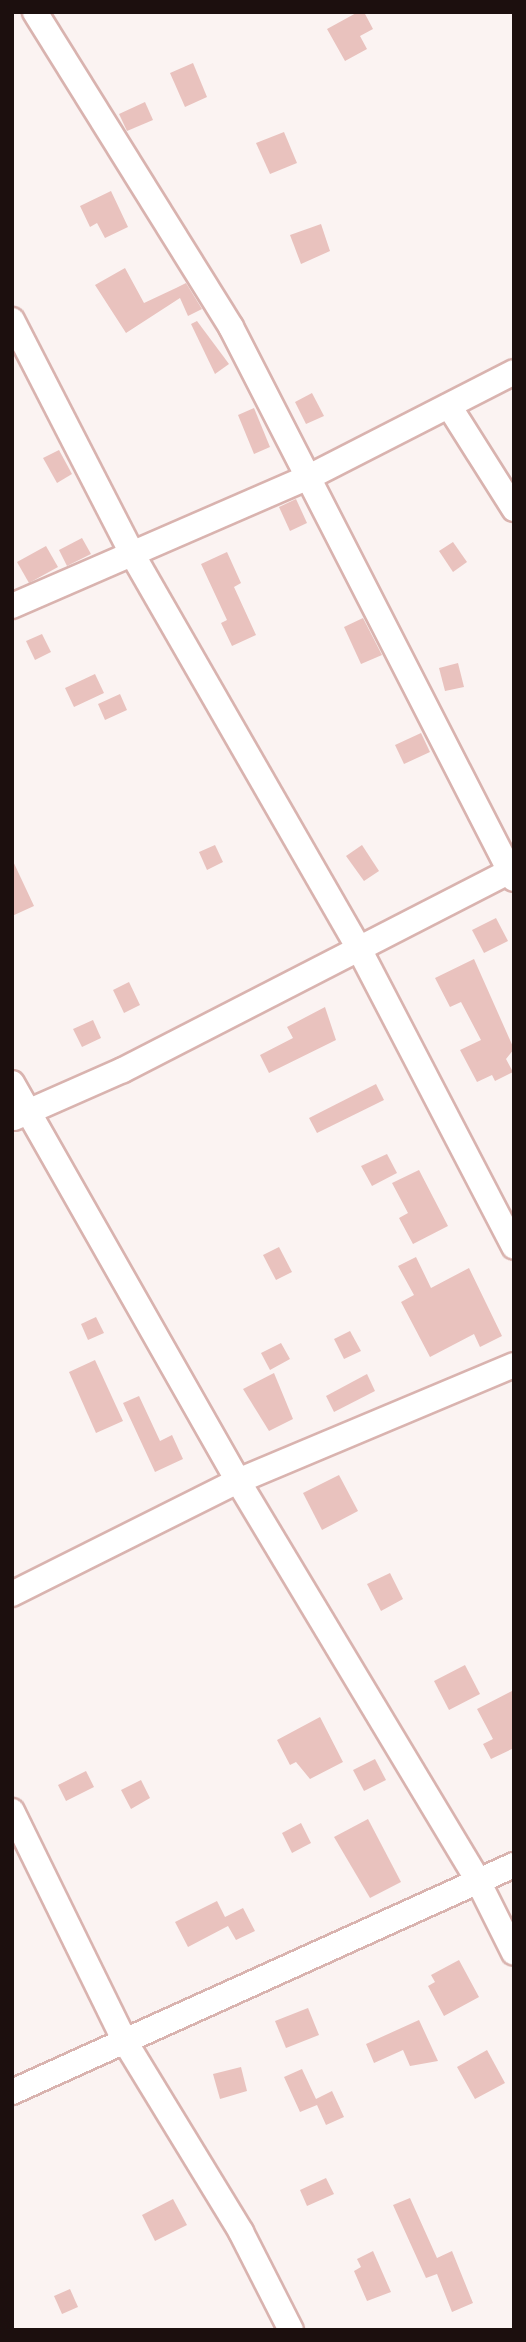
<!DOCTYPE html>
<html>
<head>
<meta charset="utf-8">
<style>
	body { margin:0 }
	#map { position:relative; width:526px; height:2342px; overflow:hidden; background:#fbf3f2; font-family:Signika,sans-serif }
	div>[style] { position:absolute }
	.building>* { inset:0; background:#e9c2be }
	.roads { filter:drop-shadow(2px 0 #d9b3af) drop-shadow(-2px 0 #d9b3af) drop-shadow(0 2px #d9b3af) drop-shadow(0 -2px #d9b3af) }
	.street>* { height:24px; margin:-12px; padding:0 12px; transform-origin:12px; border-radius:12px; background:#fff }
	span { translate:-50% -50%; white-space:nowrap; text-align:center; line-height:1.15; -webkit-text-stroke:5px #fff; paint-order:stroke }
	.frame { position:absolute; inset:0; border:14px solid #1c0f0e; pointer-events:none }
</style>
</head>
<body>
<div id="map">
	<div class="building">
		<i style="clip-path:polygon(358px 12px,364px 12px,373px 29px,360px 36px,367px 49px,345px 61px,327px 29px)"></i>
		<i style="clip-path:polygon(193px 63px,207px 97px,185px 107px,170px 73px)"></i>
		<i style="clip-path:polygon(145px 102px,153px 120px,127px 131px,119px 114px)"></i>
		<i style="clip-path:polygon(284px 132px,297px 163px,270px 174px,256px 143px)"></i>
		<i style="clip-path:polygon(111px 191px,128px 227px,105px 238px,97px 223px,90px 227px,80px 206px)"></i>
		<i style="clip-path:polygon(321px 224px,330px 251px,301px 264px,290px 235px)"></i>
		<i style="clip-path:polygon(125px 268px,144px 303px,176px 288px,178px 293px,176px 288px,186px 283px,202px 309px,188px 316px,180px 298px,126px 333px,95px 285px)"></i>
		<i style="clip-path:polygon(197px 321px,229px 364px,215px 374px,191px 324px)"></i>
		<i style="clip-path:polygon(312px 393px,324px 416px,306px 424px,295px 402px)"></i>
		<i style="clip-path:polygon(254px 408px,270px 447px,254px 454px,238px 415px)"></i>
		<i style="clip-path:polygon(59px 450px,72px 474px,57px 483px,43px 458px)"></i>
		<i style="clip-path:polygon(296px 499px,307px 523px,290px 531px,279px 507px)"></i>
		<i style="clip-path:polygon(82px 538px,91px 554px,67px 566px,59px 550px)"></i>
		<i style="clip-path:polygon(453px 542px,467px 562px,453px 572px,439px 551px)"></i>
		<i style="clip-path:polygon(46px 546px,58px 567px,29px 583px,17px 562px)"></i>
		<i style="clip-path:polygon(227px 552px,241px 583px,234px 587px,256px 635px,232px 646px,221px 623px,227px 620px,201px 564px)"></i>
		<i style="clip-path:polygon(363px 618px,382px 655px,361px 664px,344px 627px)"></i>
		<i style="clip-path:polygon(42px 634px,51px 652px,35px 660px,26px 641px)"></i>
		<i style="clip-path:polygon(458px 663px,464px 687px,445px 691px,439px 668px)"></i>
		<i style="clip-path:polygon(95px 674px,104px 693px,74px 707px,65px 688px)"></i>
		<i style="clip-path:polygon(120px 694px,127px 710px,105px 720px,98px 704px)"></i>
		<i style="clip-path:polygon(421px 733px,430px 752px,404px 764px,395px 745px)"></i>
		<i style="clip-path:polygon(215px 845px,223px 862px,207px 870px,199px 852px)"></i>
		<i style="clip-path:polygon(362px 845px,379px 871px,364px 881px,346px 856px)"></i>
		<i style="clip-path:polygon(12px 859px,34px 906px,12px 916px)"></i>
		<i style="clip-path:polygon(496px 918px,508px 941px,484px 953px,472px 930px)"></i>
		<i style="clip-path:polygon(474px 959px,514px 1049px,506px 1059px,513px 1072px,495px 1081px,492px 1075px,477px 1082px,460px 1050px,481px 1040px,461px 1002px,450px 1007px,435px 978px)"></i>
		<i style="clip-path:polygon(129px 982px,140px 1005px,124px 1013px,113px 990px)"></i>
		<i style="clip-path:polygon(325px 1007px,336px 1040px,269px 1073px,260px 1055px,293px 1038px,287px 1027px)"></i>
		<i style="clip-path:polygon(93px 1020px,101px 1038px,82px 1047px,73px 1029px)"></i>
		<i style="clip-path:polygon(376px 1084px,384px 1100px,317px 1133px,309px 1118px)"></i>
		<i style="clip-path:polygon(387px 1154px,397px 1173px,372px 1186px,361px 1166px)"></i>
		<i style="clip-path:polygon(419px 1170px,448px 1226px,413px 1244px,399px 1218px,408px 1213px,392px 1183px)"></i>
		<i style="clip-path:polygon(279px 1247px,292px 1272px,276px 1280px,263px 1255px)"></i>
		<i style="clip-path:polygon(416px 1257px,431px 1288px,469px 1268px,502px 1336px,480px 1347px,474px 1334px,430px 1357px,401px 1302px,414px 1295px,398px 1266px)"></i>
		<i style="clip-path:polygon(96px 1317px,104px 1333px,88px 1340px,81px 1324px)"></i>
		<i style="clip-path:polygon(350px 1331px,361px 1351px,344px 1359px,334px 1339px)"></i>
		<i style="clip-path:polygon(281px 1343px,290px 1359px,270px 1370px,261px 1353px)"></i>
		<i style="clip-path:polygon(95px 1360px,123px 1421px,96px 1433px,69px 1372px)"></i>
		<i style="clip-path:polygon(274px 1373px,293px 1419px,269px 1431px,243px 1389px)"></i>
		<i style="clip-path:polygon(367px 1374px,375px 1391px,334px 1412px,326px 1396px)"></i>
		<i style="clip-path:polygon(139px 1396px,160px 1441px,172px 1435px,183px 1459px,155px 1472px,123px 1403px)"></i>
		<i style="clip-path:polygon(339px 1475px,358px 1511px,322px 1530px,303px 1493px)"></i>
		<i style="clip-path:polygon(390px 1573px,403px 1599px,381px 1611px,367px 1584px)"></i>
		<i style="clip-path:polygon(465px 1665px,480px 1694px,449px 1710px,434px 1681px)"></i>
		<i style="clip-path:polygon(514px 1690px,514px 1748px,491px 1759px,483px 1744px,493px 1739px,477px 1709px)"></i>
		<i style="clip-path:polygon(320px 1717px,343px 1762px,310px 1779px,296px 1762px,290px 1765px,277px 1740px)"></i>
		<i style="clip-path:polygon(375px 1759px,386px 1780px,364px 1791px,353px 1770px)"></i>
		<i style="clip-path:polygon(86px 1771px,94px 1787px,66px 1801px,58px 1785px)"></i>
		<i style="clip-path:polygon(141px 1780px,150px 1798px,131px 1809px,121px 1790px)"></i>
		<i style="clip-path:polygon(368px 1819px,401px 1882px,370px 1898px,334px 1837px)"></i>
		<i style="clip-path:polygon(301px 1823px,311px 1843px,292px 1853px,282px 1833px)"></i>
		<i style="clip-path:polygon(217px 1901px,225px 1917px,243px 1908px,255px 1931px,236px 1940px,228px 1926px,188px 1947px,175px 1922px)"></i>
		<i style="clip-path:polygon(459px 1960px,479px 1997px,444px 2016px,428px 1986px,435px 1982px,431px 1975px)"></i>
		<i style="clip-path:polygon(308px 2008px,319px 2035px,286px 2048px,275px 2021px)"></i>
		<i style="clip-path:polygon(419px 2020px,438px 2061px,410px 2066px,403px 2050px,374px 2063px,366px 2044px)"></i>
		<i style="clip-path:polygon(487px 2050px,505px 2083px,475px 2099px,457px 2067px)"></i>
		<i style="clip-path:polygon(241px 2067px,247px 2091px,220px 2099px,213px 2074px)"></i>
		<i style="clip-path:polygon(302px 2069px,316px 2099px,332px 2091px,344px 2117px,326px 2125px,317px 2105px,300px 2112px,284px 2077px)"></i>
		<i style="clip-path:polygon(326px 2178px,334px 2194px,307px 2206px,300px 2190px)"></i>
		<i style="clip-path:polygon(410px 2198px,437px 2258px,452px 2251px,473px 2303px,452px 2312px,437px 2274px,426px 2278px,393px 2205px)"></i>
		<i style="clip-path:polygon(173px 2199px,187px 2225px,155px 2241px,142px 2215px)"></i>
		<i style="clip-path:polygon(373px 2251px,391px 2292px,367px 2301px,354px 2271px,361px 2267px,357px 2259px)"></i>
		<i style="clip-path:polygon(70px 2289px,78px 2307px,62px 2314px,54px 2296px)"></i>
	</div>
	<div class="roads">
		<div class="street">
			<i style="left:35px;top:12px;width:371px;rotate:58.1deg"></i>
			<i style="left:231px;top:327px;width:620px;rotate:62.86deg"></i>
			<i style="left:12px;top:320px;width:261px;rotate:62.8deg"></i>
			<i style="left:131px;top:552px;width:453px;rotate:60.1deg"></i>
			<i style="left:357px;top:945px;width:340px;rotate:62.5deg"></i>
			<i style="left:449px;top:406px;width:122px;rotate:57.7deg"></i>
			<i style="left:12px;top:606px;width:324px;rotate:-23.5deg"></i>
			<i style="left:309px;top:477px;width:230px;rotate:-27.1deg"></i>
			<i style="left:12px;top:1083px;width:458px;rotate:60.4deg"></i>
			<i style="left:238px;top:1481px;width:466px;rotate:59deg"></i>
			<i style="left:478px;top:1881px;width:80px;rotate:63.4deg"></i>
			<i style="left:14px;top:1118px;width:119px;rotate:-23.8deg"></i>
			<i style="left:123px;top:1070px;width:440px;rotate:-27.2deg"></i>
			<i style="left:12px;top:1594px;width:253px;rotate:-26.6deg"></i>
			<i style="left:238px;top:1481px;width:299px;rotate:-22.8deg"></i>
			<i style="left:12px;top:1811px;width:255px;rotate:63.9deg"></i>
			<i style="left:124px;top:2040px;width:225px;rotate:58.6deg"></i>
			<i style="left:241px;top:2232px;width:110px;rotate:63deg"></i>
			<i style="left:12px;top:2092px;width:551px;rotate:-24.33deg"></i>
		</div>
	</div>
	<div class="frame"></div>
</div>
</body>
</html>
